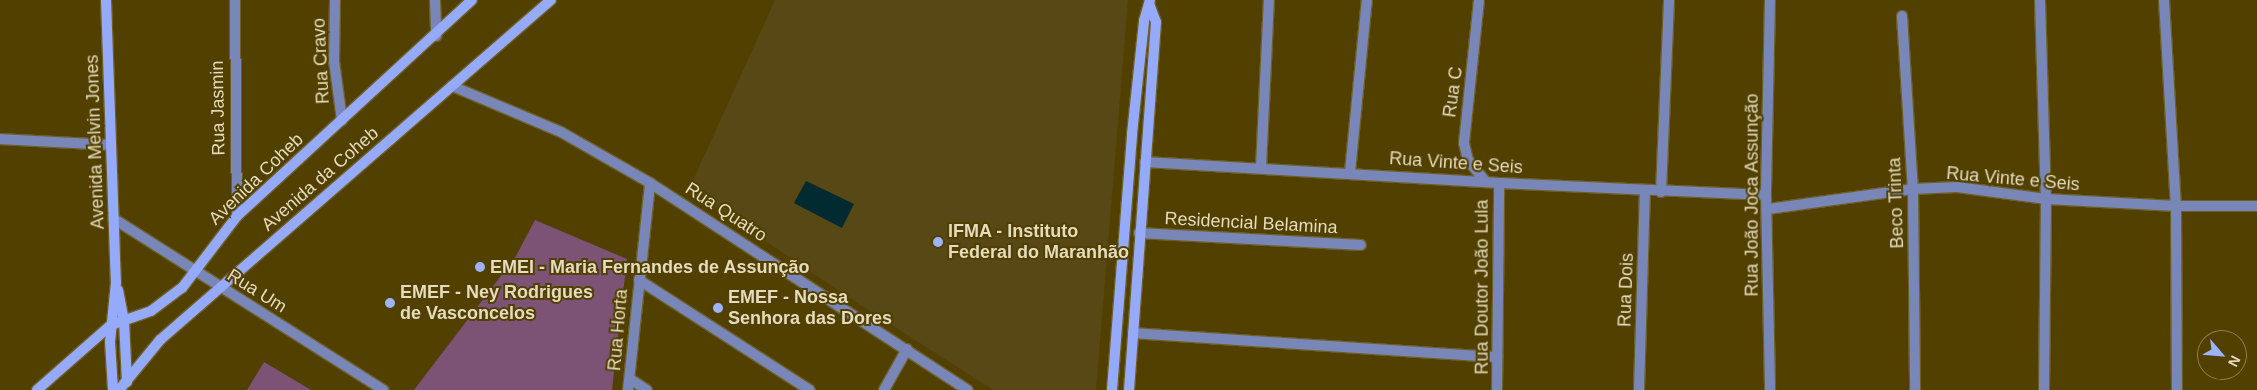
<!DOCTYPE html>
<html>
<head>
<meta charset="utf-8">
<style>
	body { margin:0 }
	#map { position:relative; width:2257px; height:390px; overflow:hidden; background:#514000; font-family:Helvetica,sans-serif }
	div>[style] { position:absolute }
	.built>* { inset:0; background:#574815 }
	.green>* { inset:0; background:#7c5275 }
	.water>* { inset:0; background:#012a31 }
	.roads { filter:drop-shadow(1px 0 #6f5f26) drop-shadow(-1px 0 #6f5f26) drop-shadow(0 1px #6f5f26) drop-shadow(0 -1px #6f5f26) }
	.street>* { height:10px; margin:-5px; padding:0 5px; transform-origin:5px; border-radius:5px; background:#7886b8 }
	.secondary>* { height:10px; margin:-5px; padding:0 5px; transform-origin:5px; border-radius:5px; background:#95aaf9 }
	.dots>* { width:14px; height:14px; translate:-50% -50%; box-sizing:border-box; border:2px solid #514000; border-radius:50% }
	span { translate:-50% -50%; white-space:nowrap; text-align:center; line-height:1.15; -webkit-text-stroke:4px #514000; paint-order:stroke }
	.street-label { font-size:18px; color:#e5dbbf }
	.poi-label { font-size:18px; color:#e5dbbf; font-weight:700 }
	.left { translate:0 -50%; text-align:left }
	.north { position:absolute; left:2197px; top:330px; width:50px; height:50px; box-sizing:border-box; background:#514000; border:1px solid #8c7e4c; border-radius:50%; rotate:117deg; font-size:14px; font-weight:700; line-height:20px; text-align:center; color:#e5dbbf }
	.north::after { content:''; display:block; margin:auto; width:18px; height:22px; background:#9fb3fd; clip-path:polygon(50% 0,100% 100%,50% 72%,0 100%) }
</style>
</head>
<body>
<div id="map">
	<div class="built">
		<i style="clip-path:polygon(775px 0,1128px 0,1096px 390px,993px 390px,845px 295px,689px 189px)"></i>
	</div>
	<div class="green">
		<i style="clip-path:polygon(535px 220px,627px 259px,612px 390px,414px 390px,516px 256px)"></i>
		<i style="clip-path:polygon(264px 362px,311px 390px,312px 390px,247px 390px)"></i>
	</div>
	<div class="water">
		<i style="clip-path:polygon(806px 181px,854px 204px,842px 228px,794px 203px)"></i>
	</div>
	<div class="roads">
		<div class="street">
			<i style="left:235px;top:0;width:216px;rotate:89.5deg"></i>
			<i style="left:335px;top:0;width:61px;rotate:90.9deg"></i>
			<i style="left:334px;top:61px;width:60px;rotate:82.3deg"></i>
			<i style="left:435px;top:0;width:36px;rotate:88deg"></i>
			<i style="left:1479px;top:0;width:144px;rotate:96deg"></i>
			<i style="left:1464px;top:143px;width:17px;rotate:77deg"></i>
			<i style="left:1468px;top:160px;width:27px;rotate:51deg"></i>
			<i style="left:1770px;top:0;width:195px;rotate:91.2deg"></i>
			<i style="left:1766px;top:195px;width:195px;rotate:88.8deg"></i>
			<i style="left:2040px;top:0;width:199px;rotate:88.3deg"></i>
			<i style="left:2046px;top:199px;width:191px;rotate:90.6deg"></i>
			<i style="left:2164px;top:0;width:206px;rotate:86.7deg"></i>
			<i style="left:2176px;top:206px;width:184px;rotate:89.7deg"></i>
			<i style="left:1902px;top:16px;width:173px;rotate:86.4deg"></i>
			<i style="left:1913px;top:189px;width:201px;rotate:89.4deg"></i>
			<i style="left:452px;top:86px;width:118px;rotate:22.9deg"></i>
			<i style="left:561px;top:132px;width:103px;rotate:29.8deg"></i>
			<i style="left:650px;top:183px;width:379px;rotate:33.1deg"></i>
			<i style="left:0;top:139px;width:111px;rotate:3.1deg"></i>
			<i style="left:1145px;top:162px;width:355px;rotate:3.4deg"></i>
			<i style="left:1499px;top:183px;width:267px;rotate:2.6deg"></i>
			<i style="left:1261px;top:168px;width:168px;rotate:-87.3deg"></i>
			<i style="left:1350px;top:172px;width:173px;rotate:-84.4deg"></i>
			<i style="left:1661px;top:192px;width:192px;rotate:-87.6deg"></i>
			<i style="left:1768px;top:209px;width:146px;rotate:-7.9deg"></i>
			<i style="left:1913px;top:189px;width:44px;rotate:-2.6deg"></i>
			<i style="left:1957px;top:187px;width:90px;rotate:7.7deg"></i>
			<i style="left:2046px;top:199px;width:130px;rotate:3.1deg"></i>
			<i style="left:2176px;top:206px;width:81px"></i>
			<i style="left:114px;top:219px;width:319px;rotate:32.4deg"></i>
			<i style="left:1139px;top:233px;width:222px;rotate:3.1deg"></i>
			<i style="left:639px;top:280px;width:203px;rotate:32.8deg"></i>
			<i style="left:1133px;top:333px;width:365px;rotate:3.8deg"></i>
			<i style="left:630px;top:379px;width:20px;rotate:33deg"></i>
			<i style="left:628px;top:390px;width:208px;rotate:-83.9deg"></i>
			<i style="left:884px;top:390px;width:47px;rotate:-60.7deg"></i>
			<i style="left:1497px;top:390px;width:207px;rotate:-89.4deg"></i>
			<i style="left:1639px;top:390px;width:199px;rotate:-88.3deg"></i>
		</div>
		<div class="secondary">
			<i style="left:106px;top:0;width:282px;rotate:88deg"></i>
			<i style="left:116px;top:282px;width:60px;rotate:95.7deg"></i>
			<i style="left:110px;top:342px;width:48px;rotate:86.4deg"></i>
			<i style="left:118px;top:290px;width:32px;rotate:79deg"></i>
			<i style="left:124px;top:321px;width:61px;rotate:87.2deg"></i>
			<i style="left:37px;top:390px;width:98px;rotate:-41.3deg"></i>
			<i style="left:111px;top:325px;width:42px;rotate:-19.3deg"></i>
			<i style="left:151px;top:311px;width:39px;rotate:-37deg"></i>
			<i style="left:182px;top:288px;width:91px;rotate:-52.6deg"></i>
			<i style="left:237px;top:216px;width:319px;rotate:-42.6deg"></i>
			<i style="left:119px;top:390px;width:65px;rotate:-50.6deg"></i>
			<i style="left:160px;top:340px;width:518px;rotate:-41.01deg"></i>
			<i style="left:1112px;top:390px;width:257px;rotate:-85.5deg"></i>
			<i style="left:1132px;top:134px;width:114px;rotate:-83.9deg"></i>
			<i style="left:1144px;top:21px;width:22px;rotate:-74deg"></i>
			<i style="left:1129px;top:390px;width:369px;rotate:-85.8deg"></i>
			<i style="left:1156px;top:22px;width:17px;rotate:-111deg"></i>
		</div>
	</div>
	<div class="dots">
		<i style="left:938px;top:242px;background:#9fb3fd"></i>
		<i style="left:480px;top:267px;background:#9fb3fd"></i>
		<i style="left:390px;top:303px;background:#9fb3fd"></i>
		<i style="left:718px;top:308px;background:#9fb3fd"></i>
	</div>
	<div class="street-label">
		<span style="left:321px;top:61px;rotate:-93deg">Rua Cravo</span>
		<span style="left:1453px;top:92px;rotate:-82deg">Rua C</span>
		<span style="left:218px;top:108px;rotate:-91deg">Rua Jasmin</span>
		<span style="left:95px;top:142px;rotate:-92deg">Avenida Melvin Jones</span>
		<span style="left:1456px;top:163px;rotate:4deg">Rua Vinte e Seis</span>
		<span style="left:256px;top:179px;rotate:-44deg">Avenida Coheb</span>
		<span style="left:320px;top:179px;rotate:-41deg">Avenida da Coheb</span>
		<span style="left:2013px;top:179px;rotate:5deg">Rua Vinte e Seis</span>
		<span style="left:1752px;top:195px;rotate:-90deg">Rua João Joca Assunção</span>
		<span style="left:1896px;top:203px;rotate:-92deg">Beco Trinta</span>
		<span style="left:726px;top:212px;rotate:33deg">Rua Quatro</span>
		<span style="left:1251px;top:223px;rotate:3deg">Residencial Belamina</span>
		<span style="left:1482px;top:287px;rotate:-90deg">Rua Doutor João Lula</span>
		<span style="left:1626px;top:290px;rotate:-88deg">Rua Dois</span>
		<span style="left:257px;top:291px;rotate:32deg">Rua Um</span>
		<span style="left:618px;top:330px;rotate:-85deg">Rua Horta</span>
	</div>
	<div class="poi-label">
		<span class="left" style="left:948px;top:242px">IFMA - Instituto<br>Federal do Maranhão</span>
		<span class="left" style="left:490px;top:267px">EMEI - Maria Fernandes de Assunção</span>
		<span class="left" style="left:400px;top:303px">EMEF - Ney Rodrigues<br>de Vasconcelos</span>
		<span class="left" style="left:728px;top:308px">EMEF - Nossa<br>Senhora das Dores</span>
	</div>
	<div class="north">N</div>
</div>
</body>
</html>
